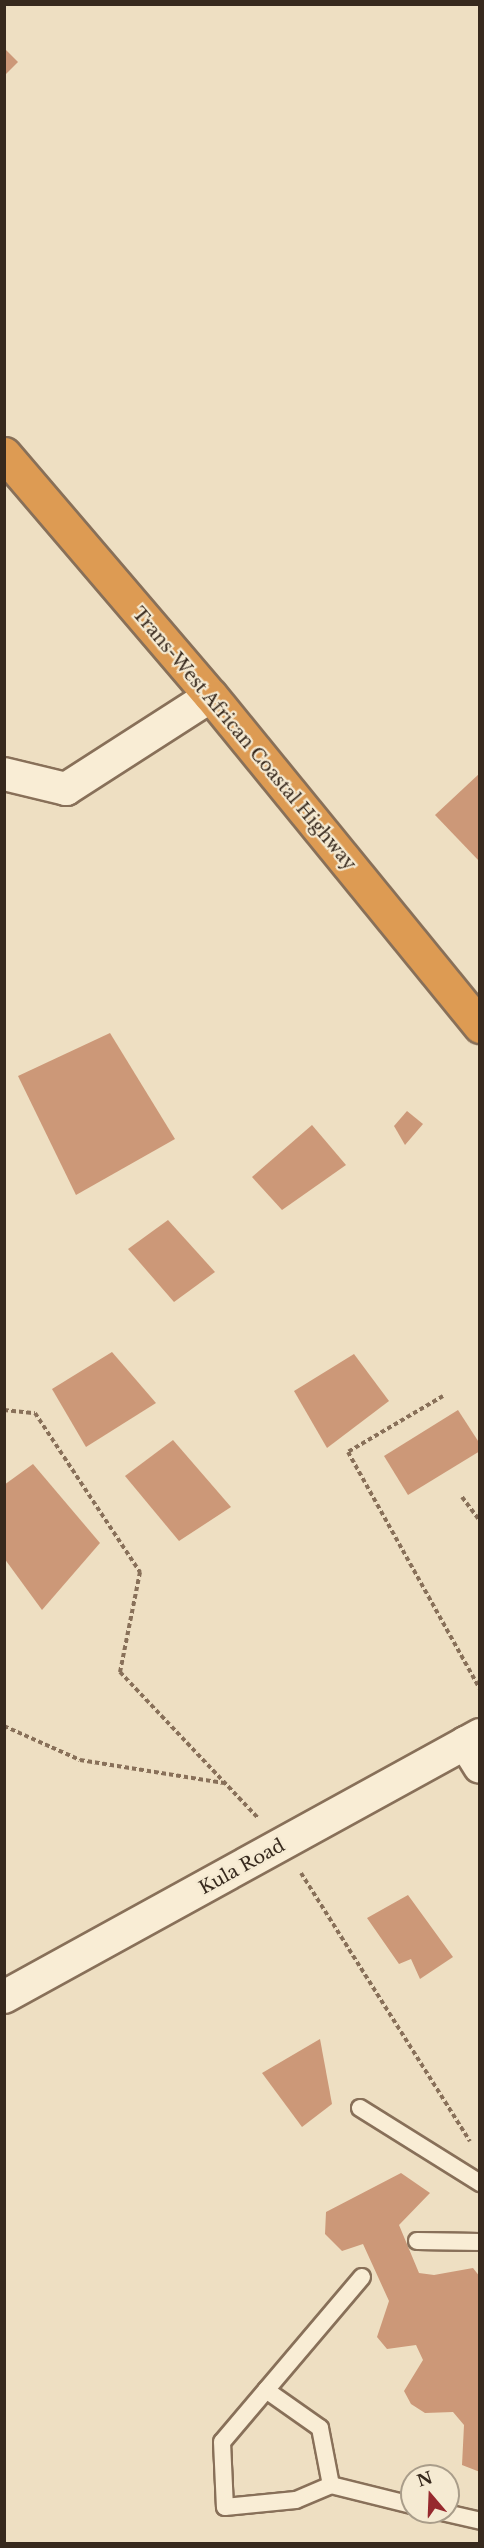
<!DOCTYPE html>
<html>
<head>
<meta charset="utf-8">
<style>
	body { margin:0 }
	#map { position:relative; width:484px; height:2548px; overflow:hidden; background:#eedfc2; font-family:"Libre Baskerville",serif }
	div>[style] { position:absolute }
	.building>* { inset:0; background:#cc9878 }
	.path>* { height:4px; margin-top:-2px; transform-origin:0; background:repeating-linear-gradient(90deg,#887059 0 4.5px,transparent 0 7.5px) }
	.roads { filter:drop-shadow(2px 0 #887059) drop-shadow(-2px 0 #887059) drop-shadow(0 2px #887059) drop-shadow(0 -2px #887059) }
	.lane>* { height:16px; margin:-8px; padding:0 8px; transform-origin:8px; border-radius:8px; background:#f9edd5 }
	.street>* { height:32px; margin:-16px; padding:0 16px; transform-origin:16px; border-radius:16px; background:#f9edd5 }
	.highway>* { height:33px; margin:-16.5px; padding:0 16.5px; transform-origin:16.5px; border-radius:16.5px; background:#dd9b53 }
	span { translate:-50% -50%; white-space:nowrap; text-align:center; line-height:1.15; -webkit-text-stroke:4.5px #f5ead2; paint-order:stroke }
	.street-label { font-size:18px; color:#37291d }
	.frame { position:absolute; inset:0; border:6px solid #37291d; pointer-events:none }
	.north { position:absolute; left:400px; top:2464px; width:60px; height:60px; box-sizing:border-box; background:#f5ead2; border:2px solid #a99d8a; border-radius:50%; rotate:341deg; font-size:16px; font-weight:700; line-height:24px; text-align:center; color:#37291d }
	.north::after { content:''; display:block; margin:auto; width:21px; height:27px; background:#96292e; clip-path:polygon(50% 0,100% 100%,50% 72%,0 100%) }
</style>
</head>
<body>
<div id="map">
	<div class="building">
		<i style="clip-path:polygon(4px 48px,18px 62px,4px 76px)"></i>
		<i style="clip-path:polygon(480px 773px,480px 862px,435px 815px)"></i>
		<i style="clip-path:polygon(110px 1033px,175px 1139px,76px 1195px,18px 1076px)"></i>
		<i style="clip-path:polygon(407px 1111px,423px 1124px,405px 1145px,394px 1126px)"></i>
		<i style="clip-path:polygon(312px 1125px,346px 1165px,282px 1210px,252px 1177px)"></i>
		<i style="clip-path:polygon(168px 1220px,215px 1272px,174px 1302px,128px 1249px)"></i>
		<i style="clip-path:polygon(112px 1352px,156px 1403px,86px 1447px,52px 1389px)"></i>
		<i style="clip-path:polygon(354px 1354px,389px 1401px,327px 1448px,294px 1391px)"></i>
		<i style="clip-path:polygon(458px 1410px,480px 1444px,480px 1451px,408px 1495px,384px 1456px)"></i>
		<i style="clip-path:polygon(173px 1440px,231px 1507px,179px 1541px,125px 1476px)"></i>
		<i style="clip-path:polygon(33px 1464px,100px 1543px,42px 1610px,4px 1558px,4px 1485px)"></i>
		<i style="clip-path:polygon(408px 1895px,453px 1957px,420px 1979px,411px 1959px,399px 1964px,367px 1918px)"></i>
		<i style="clip-path:polygon(320px 2039px,332px 2104px,302px 2127px,262px 2073px)"></i>
		<i style="clip-path:polygon(401px 2173px,430px 2193px,399px 2225px,419px 2273px,434px 2275px,473px 2268px,480px 2277px,480px 2472px,462px 2465px,464px 2425px,453px 2412px,425px 2413px,411px 2404px,404px 2391px,423px 2360px,416px 2345px,387px 2349px,377px 2337px,389px 2301px,363px 2244px,342px 2251px,325px 2234px,326px 2212px)"></i>
	</div>
	<div class="path">
		<i style="left:443px;top:1396px;width:110px;rotate:149.5deg"></i>
		<i style="left:348px;top:1452px;width:271px;rotate:60.9deg"></i>
		<i style="left:4px;top:1410px;width:31px;rotate:6deg"></i>
		<i style="left:35px;top:1413px;width:191px;rotate:56.6deg"></i>
		<i style="left:140px;top:1572px;width:102px;rotate:101.3deg"></i>
		<i style="left:120px;top:1672px;width:201px;rotate:46.6deg"></i>
		<i style="left:462px;top:1497px;width:30px;rotate:53deg"></i>
		<i style="left:4px;top:1726px;width:83px;rotate:24.1deg"></i>
		<i style="left:80px;top:1760px;width:146px;rotate:9.1deg"></i>
		<i style="left:301px;top:1873px;width:317px;rotate:57.8deg"></i>
	</div>
	<div class="roads">
		<div class="lane">
			<i style="left:360px;top:2108px;width:142px;rotate:32deg"></i>
			<i style="left:417px;top:2241px;width:63px;rotate:0.9deg"></i>
			<i style="left:362px;top:2277px;width:216px;rotate:130.3deg"></i>
			<i style="left:222px;top:2442px;width:65px;rotate:87.4deg"></i>
			<i style="left:225px;top:2507px;width:71px;rotate:-5.6deg"></i>
			<i style="left:296px;top:2500px;width:38px;rotate:-23deg"></i>
			<i style="left:331px;top:2485px;width:83px;rotate:13.9deg"></i>
			<i style="left:266px;top:2390px;width:66px;rotate:35.1deg"></i>
			<i style="left:320px;top:2428px;width:58px;rotate:79.1deg"></i>
			<i style="left:442px;top:2512px;width:39px;rotate:13deg"></i>
		</div>
		<div class="street">
			<i style="left:4px;top:774px;width:64px;rotate:13.6deg"></i>
			<i style="left:66px;top:789px;width:172px;rotate:-32.7deg"></i>
			<i style="left:465px;top:1743px;width:28px;rotate:58deg"></i>
			<i style="left:4px;top:1997px;width:543px;rotate:-28.83deg"></i>
		</div>
		<div class="highway">
			<i style="left:4px;top:454px;width:318px;rotate:49.5deg"></i>
			<i style="left:211px;top:696px;width:426px;rotate:50.8deg"></i>
		</div>
	</div>
	<div class="street-label">
		<span style="left:244px;top:739px;rotate:50deg">Trans-West African Coastal Highway</span>
		<span style="left:242px;top:1867px;rotate:-29deg">Kula Road</span>
	</div>
	<div class="frame"></div>
	<div class="north">N</div>
</div>
</body>
</html>
